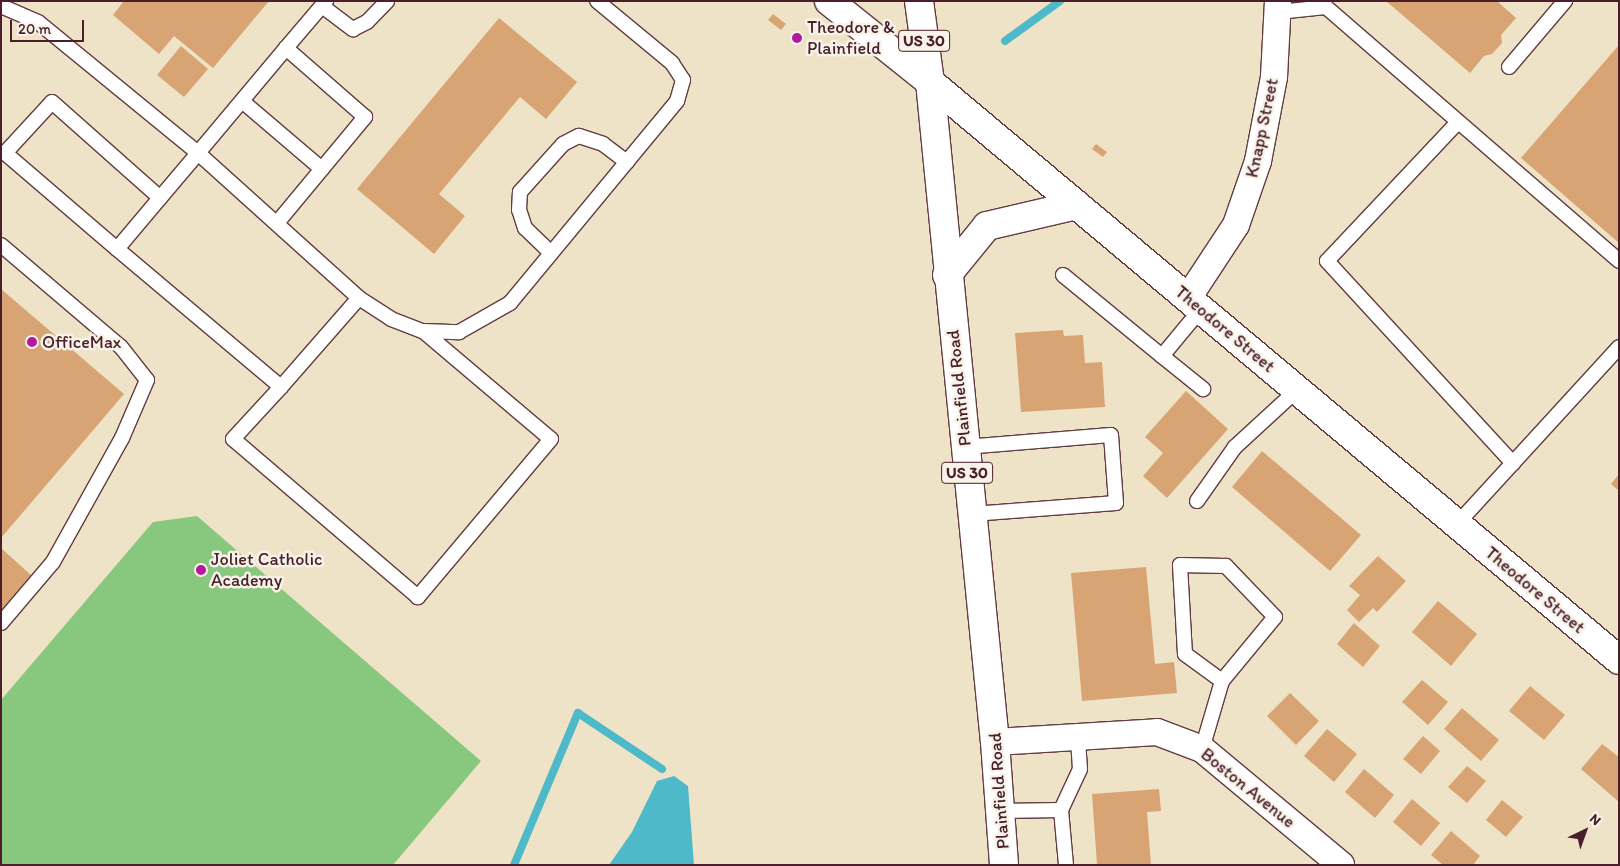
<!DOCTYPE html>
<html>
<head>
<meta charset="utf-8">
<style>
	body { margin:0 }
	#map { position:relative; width:1620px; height:866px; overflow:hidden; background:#eee3c6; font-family:Itim,sans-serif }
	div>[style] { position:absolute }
	.green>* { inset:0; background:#87c77e }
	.water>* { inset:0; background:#4db9c9 }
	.stream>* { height:8px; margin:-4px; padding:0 4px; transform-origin:4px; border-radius:4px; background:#4db9c9 }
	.building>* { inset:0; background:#d8a474 }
	.roads { filter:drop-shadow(1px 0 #633c42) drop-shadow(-1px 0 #633c42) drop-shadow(0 1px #633c42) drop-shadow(0 -1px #633c42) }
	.lane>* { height:14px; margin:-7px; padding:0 7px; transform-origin:7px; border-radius:7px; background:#fff }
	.street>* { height:26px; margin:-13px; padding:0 13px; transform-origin:13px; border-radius:13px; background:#fff }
	.secondary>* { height:28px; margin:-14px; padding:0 14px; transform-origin:14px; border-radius:14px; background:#fff }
	.primary>* { height:28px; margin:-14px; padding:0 14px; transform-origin:14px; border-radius:14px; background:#fff }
	.dots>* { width:14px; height:14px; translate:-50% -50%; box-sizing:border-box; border:2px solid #f7f3e8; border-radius:50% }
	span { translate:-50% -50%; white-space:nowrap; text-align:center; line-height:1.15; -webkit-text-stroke:5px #f7f3e8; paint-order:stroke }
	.shield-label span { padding:1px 4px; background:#f7f3e8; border:1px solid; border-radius:4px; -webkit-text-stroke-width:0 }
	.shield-label { font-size:16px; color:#4a1f2b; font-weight:700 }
	.poi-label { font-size:18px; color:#4a1f2b }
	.left { translate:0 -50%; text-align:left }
	.street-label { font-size:18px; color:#4a1f2b }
	.frame { position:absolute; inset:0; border:2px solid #4a1f2b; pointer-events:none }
	.north { position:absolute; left:1560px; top:806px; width:50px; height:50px; -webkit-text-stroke:4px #f7f3e8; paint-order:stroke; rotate:42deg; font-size:14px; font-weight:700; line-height:20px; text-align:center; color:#4a1f2b }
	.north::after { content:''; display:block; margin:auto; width:18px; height:22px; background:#4a1f2b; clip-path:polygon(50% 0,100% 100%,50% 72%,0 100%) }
	.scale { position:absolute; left:10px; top:20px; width:74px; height:22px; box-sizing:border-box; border:2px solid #4a1f2b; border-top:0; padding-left:6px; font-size:15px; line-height:18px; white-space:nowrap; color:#4a1f2b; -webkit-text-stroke:4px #f7f3e8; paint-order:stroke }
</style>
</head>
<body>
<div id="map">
	<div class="green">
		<i style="clip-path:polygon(197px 516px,481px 761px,393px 865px,1px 865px,1px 700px,153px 522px)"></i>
	</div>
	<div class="water">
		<i style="clip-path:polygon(674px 776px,688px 786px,694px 865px,609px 865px,632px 832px,657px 781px)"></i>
	</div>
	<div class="stream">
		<i style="left:1005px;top:41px;width:68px;rotate:-36deg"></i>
		<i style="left:514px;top:865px;width:165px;rotate:-67.2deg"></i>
		<i style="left:578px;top:713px;width:101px;rotate:33.7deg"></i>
	</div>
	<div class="building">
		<i style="clip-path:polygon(124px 1px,269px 1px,213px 68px,174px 36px,159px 54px,113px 15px)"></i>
		<i style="clip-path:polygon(1386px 1px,1497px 1px,1516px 18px,1501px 35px,1502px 43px,1492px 54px,1484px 56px,1470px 73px)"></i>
		<i style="clip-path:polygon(773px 14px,786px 24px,781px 30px,768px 20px)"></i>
		<i style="clip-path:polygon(499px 18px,577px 82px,546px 119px,520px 97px,439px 194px,465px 216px,434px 254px,357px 189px)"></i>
		<i style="clip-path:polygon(1619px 45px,1619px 243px,1521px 158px)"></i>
		<i style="clip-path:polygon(181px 46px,208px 69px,184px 97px,157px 75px)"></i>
		<i style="clip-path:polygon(1096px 144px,1107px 152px,1103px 157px,1092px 149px)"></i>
		<i style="clip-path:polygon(1px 289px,124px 394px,1px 538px)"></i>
		<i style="clip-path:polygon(1063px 330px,1064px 336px,1083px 335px,1085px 363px,1102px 362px,1105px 407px,1021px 412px,1015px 333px)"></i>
		<i style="clip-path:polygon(1186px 391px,1228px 429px,1167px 498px,1143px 476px,1163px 453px,1145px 437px)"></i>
		<i style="clip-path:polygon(1262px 451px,1361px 535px,1330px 571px,1232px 487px)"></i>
		<i style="clip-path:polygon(1619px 474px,1619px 491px,1611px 484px)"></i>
		<i style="clip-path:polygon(1px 548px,32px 576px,1px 611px)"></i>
		<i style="clip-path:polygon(1378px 556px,1406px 581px,1377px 612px,1373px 608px,1359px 622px,1347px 610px,1360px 595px,1349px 586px)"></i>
		<i style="clip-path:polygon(1146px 567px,1155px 664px,1174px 662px,1177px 693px,1082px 701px,1071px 573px)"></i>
		<i style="clip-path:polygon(1438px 601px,1477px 634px,1451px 666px,1412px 632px)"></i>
		<i style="clip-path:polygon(1354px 623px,1380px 646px,1363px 667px,1337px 644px)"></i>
		<i style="clip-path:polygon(1422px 680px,1448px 702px,1428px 725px,1402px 702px)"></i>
		<i style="clip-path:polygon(1530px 686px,1565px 715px,1544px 740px,1509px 711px)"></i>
		<i style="clip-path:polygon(1290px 693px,1319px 721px,1296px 745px,1267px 716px)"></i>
		<i style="clip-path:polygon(1462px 708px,1499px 740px,1481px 761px,1444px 729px)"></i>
		<i style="clip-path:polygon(1327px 729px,1357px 754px,1334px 782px,1304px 756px)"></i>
		<i style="clip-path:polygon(1423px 736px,1440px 751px,1421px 774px,1403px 759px)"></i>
		<i style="clip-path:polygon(1602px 744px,1619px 757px,1619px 802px,1581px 769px)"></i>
		<i style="clip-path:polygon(1467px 766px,1486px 781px,1467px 803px,1448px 787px)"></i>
		<i style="clip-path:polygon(1364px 769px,1394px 795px,1375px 818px,1345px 792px)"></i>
		<i style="clip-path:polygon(1159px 789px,1161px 811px,1147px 812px,1151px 865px,1097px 865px,1092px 794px)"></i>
		<i style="clip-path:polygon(1412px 799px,1440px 823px,1421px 846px,1393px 822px)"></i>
		<i style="clip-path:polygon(1502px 800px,1523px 817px,1506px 837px,1486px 820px)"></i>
		<i style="clip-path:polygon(1451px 831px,1480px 856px,1473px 865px,1443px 865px,1431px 855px)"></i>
	</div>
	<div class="roads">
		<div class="lane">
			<i style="left:1px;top:6px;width:40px;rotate:23.4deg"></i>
			<i style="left:38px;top:22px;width:207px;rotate:39.3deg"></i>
			<i style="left:198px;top:153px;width:217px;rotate:42deg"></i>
			<i style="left:359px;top:298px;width:38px;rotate:33deg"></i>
			<i style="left:391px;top:319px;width:34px;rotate:21deg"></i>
			<i style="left:423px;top:331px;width:167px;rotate:40.2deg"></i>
			<i style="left:551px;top:439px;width:207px;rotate:130.1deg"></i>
			<i style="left:418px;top:597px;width:243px;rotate:-139.5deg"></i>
			<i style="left:233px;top:439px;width:71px;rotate:-47.3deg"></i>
			<i style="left:281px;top:387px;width:214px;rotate:-139.9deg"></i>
			<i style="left:117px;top:249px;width:67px;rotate:-49.9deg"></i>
			<i style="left:160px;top:198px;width:59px;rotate:-49.8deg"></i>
			<i style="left:198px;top:153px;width:137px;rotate:-50deg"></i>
			<i style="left:286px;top:48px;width:62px;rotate:-49.6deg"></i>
			<i style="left:322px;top:6px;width:39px;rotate:37deg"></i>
			<i style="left:353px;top:29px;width:16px;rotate:-27deg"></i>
			<i style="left:367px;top:22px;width:29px;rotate:-46deg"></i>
			<i style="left:1278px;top:12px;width:48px;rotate:-5.9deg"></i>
			<i style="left:1326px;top:7px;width:388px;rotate:40.9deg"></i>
			<i style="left:1509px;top:67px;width:87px;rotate:-49.7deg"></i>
			<i style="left:242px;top:101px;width:105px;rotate:40.4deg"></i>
			<i style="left:1458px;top:122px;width:191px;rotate:133.3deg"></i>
			<i style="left:1327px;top:261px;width:275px;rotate:47.4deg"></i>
			<i style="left:277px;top:223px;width:138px;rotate:-50.3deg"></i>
			<i style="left:365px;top:117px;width:105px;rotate:-138.9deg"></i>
			<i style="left:1px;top:245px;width:157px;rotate:40.4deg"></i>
			<i style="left:121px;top:347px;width:42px;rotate:51.8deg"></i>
			<i style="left:147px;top:380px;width:63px;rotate:113.3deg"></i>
			<i style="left:122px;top:438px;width:142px;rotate:119.1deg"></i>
			<i style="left:53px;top:562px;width:80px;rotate:130.4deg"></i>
			<i style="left:117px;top:249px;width:148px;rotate:-139.4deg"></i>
			<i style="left:5px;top:153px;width:69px;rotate:-47.3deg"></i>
			<i style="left:52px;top:102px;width:144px;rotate:41.6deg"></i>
			<i style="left:551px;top:253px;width:36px;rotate:-136deg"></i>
			<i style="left:525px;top:228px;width:19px;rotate:-108deg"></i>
			<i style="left:519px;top:210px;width:18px;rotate:-87deg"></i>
			<i style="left:520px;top:192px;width:64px;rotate:-48.1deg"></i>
			<i style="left:563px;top:144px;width:18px;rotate:-27deg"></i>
			<i style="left:579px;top:136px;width:25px;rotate:18deg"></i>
			<i style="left:603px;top:144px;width:30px;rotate:37deg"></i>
			<i style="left:1063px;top:275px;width:128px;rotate:39.3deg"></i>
			<i style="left:1201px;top:309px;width:61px;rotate:129.7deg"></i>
			<i style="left:1162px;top:356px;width:53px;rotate:38.8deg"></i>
			<i style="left:423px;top:331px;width:36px;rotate:2deg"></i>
			<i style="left:459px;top:332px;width:59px;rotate:-29.6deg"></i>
			<i style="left:510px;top:303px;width:262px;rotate:-50.4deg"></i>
			<i style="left:677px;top:101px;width:22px;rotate:-74deg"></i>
			<i style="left:683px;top:80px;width:20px;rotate:-123deg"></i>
			<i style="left:672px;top:63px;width:97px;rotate:-140.4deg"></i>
			<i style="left:281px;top:387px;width:118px;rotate:-48.8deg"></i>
			<i style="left:965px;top:447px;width:146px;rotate:-4.7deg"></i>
			<i style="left:1111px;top:435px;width:68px;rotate:85.8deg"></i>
			<i style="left:1116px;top:503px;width:144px;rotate:175.6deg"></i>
			<i style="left:1197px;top:501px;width:66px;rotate:-54.9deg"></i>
			<i style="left:1235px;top:447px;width:84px;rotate:-42.6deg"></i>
			<i style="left:1457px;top:524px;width:240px;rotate:-47.5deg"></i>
			<i style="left:1202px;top:749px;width:71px;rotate:-73.6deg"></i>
			<i style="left:1222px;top:681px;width:83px;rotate:-50.4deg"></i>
			<i style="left:1275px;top:617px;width:71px;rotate:-133.9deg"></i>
			<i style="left:1226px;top:566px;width:46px;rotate:-178.8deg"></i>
			<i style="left:1180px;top:565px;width:89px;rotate:86.8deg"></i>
			<i style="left:1185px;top:654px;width:46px;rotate:36.1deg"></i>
			<i style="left:1061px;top:810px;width:45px;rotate:-65.1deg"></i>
			<i style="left:1080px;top:769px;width:32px;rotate:-94deg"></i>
			<i style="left:1000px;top:811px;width:61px;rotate:-0.9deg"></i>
			<i style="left:1061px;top:810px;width:55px;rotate:84.8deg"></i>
		</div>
		<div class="street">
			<i style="left:1188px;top:298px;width:87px;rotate:-56.7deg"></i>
			<i style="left:1236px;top:225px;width:68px;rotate:-71deg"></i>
			<i style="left:1258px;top:161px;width:86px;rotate:-79.2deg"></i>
			<i style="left:1274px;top:77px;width:76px;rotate:-87deg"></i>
			<i style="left:995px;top:742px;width:162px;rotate:-3.5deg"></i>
			<i style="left:1157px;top:732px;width:48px;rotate:20.7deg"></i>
			<i style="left:1202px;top:749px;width:181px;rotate:39.8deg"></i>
		</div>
		<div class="secondary">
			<i style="left:829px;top:1px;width:129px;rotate:38.7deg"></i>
			<i style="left:930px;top:82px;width:899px;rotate:39.99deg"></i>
		</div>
		<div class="primary">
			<i style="left:919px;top:1px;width:82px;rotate:82.3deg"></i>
			<i style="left:930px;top:82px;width:663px;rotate:84.38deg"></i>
			<i style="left:995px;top:742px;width:123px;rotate:85.8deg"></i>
			<i style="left:947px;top:275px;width:63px;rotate:-50.8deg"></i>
			<i style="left:987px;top:226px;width:92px;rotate:-13.1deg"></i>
		</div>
	</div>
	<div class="dots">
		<i style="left:797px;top:38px;background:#b5179e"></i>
		<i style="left:32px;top:342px;background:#b5179e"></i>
		<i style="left:201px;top:570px;background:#b5179e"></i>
	</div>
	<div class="shield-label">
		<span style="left:924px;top:41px">US 30</span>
		<span style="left:967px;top:473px">US 30</span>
	</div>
	<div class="poi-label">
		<span class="left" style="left:807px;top:38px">Theodore &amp;<br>Plainfield</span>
		<span class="left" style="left:42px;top:342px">OfficeMax</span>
		<span class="left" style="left:211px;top:570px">Joliet Catholic<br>Academy</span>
	</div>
	<div class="street-label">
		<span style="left:1262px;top:128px;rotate:-78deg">Knapp Street</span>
		<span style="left:1225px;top:329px;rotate:40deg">Theodore Street</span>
		<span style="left:959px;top:388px;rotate:-96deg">Plainfield Road</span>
		<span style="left:1535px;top:590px;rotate:40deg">Theodore Street</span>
		<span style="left:1248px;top:788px;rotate:39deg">Boston Avenue</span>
		<span style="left:999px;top:791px;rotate:-94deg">Plainfield Road</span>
	</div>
	<div class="frame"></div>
	<div class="north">N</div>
	<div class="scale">20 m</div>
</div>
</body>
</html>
